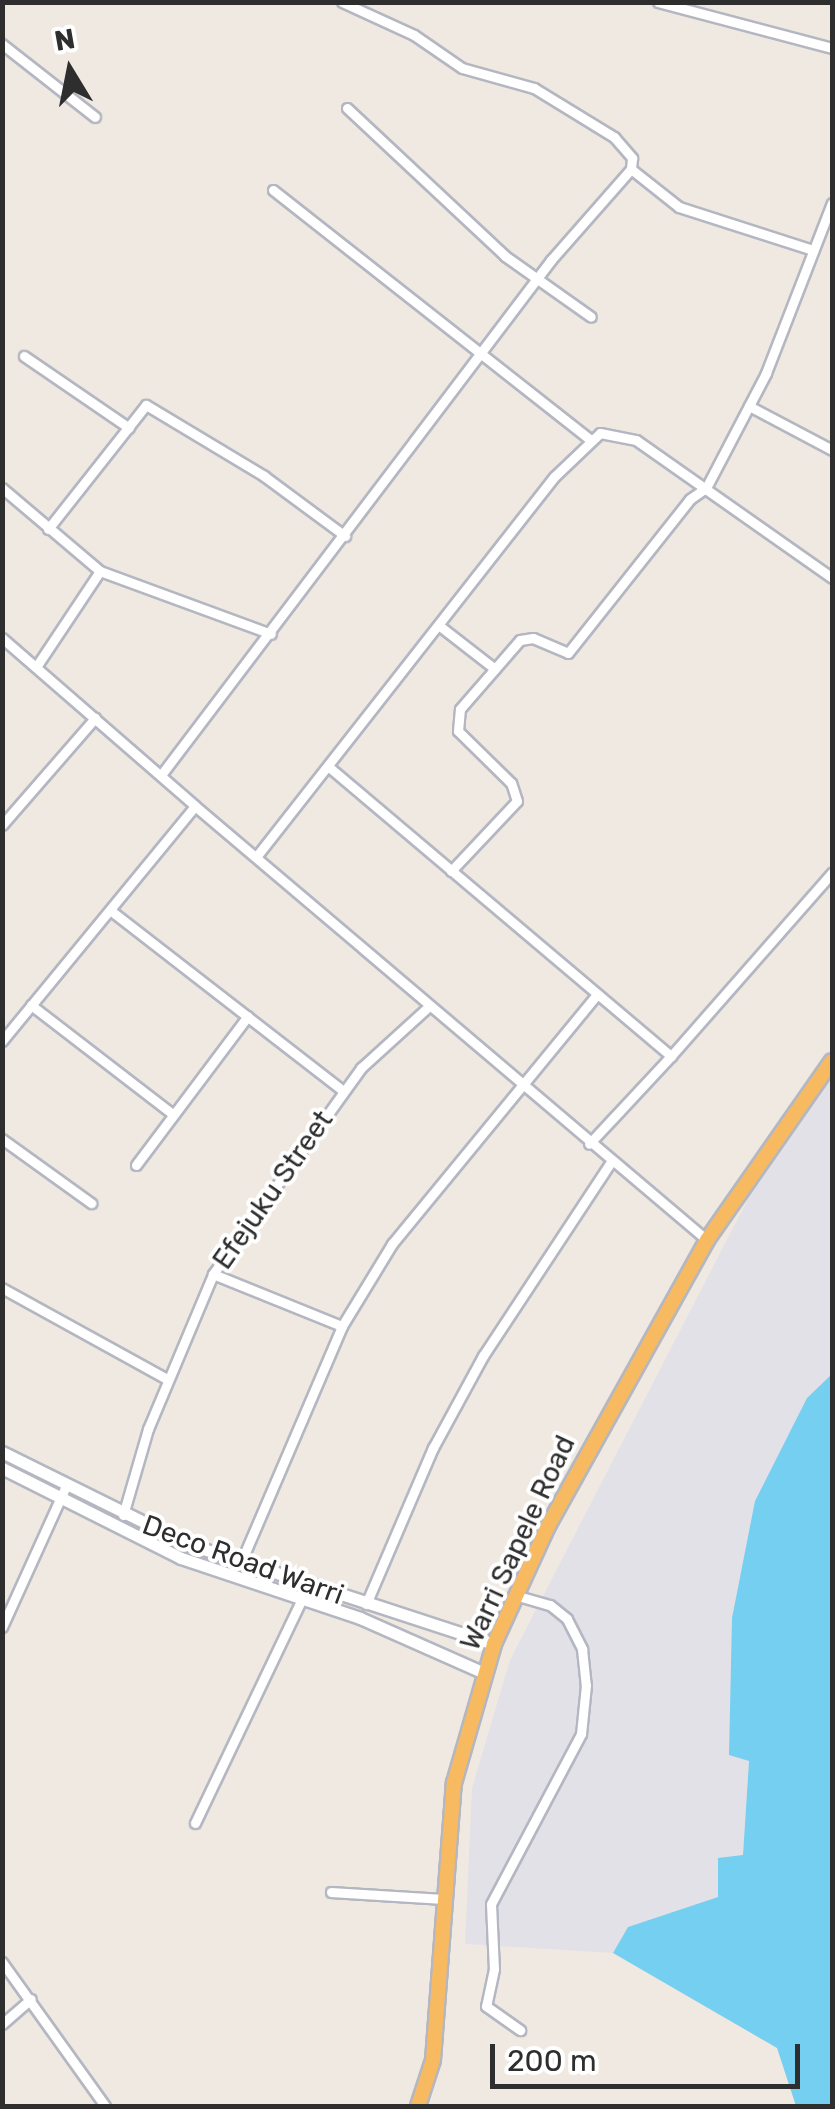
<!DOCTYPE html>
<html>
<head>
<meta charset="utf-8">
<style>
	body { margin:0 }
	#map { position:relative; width:835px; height:2109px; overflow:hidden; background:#efe9e1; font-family:Rubik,sans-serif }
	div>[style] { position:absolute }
	.industrial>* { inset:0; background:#e3e1e8 }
	.water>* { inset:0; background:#75cff0 }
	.roads { filter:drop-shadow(2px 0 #b4b7c1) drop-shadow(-2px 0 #b4b7c1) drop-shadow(0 2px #b4b7c1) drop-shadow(0 -2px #b4b7c1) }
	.minor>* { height:9px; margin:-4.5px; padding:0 4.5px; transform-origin:4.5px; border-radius:4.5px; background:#fff }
	.secondary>* { height:11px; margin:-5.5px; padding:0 5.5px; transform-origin:5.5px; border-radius:5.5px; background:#fff }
	.trunk>* { height:14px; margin:-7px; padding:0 7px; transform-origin:7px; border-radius:7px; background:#f8ba60 }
	span { translate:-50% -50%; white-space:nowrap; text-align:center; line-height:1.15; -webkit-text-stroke:8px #fff; paint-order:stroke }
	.street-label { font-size:28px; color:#2e2e2e }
	.frame { position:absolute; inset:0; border:5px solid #2e2e2e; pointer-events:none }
	.north { position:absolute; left:20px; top:20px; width:100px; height:100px; -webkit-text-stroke:8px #fff; paint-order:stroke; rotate:350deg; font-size:28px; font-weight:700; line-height:40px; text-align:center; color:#2e2e2e }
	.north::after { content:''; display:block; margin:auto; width:35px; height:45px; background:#2e2e2e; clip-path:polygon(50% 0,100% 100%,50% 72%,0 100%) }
	.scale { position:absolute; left:490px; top:2044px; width:310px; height:45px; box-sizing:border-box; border:5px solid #2e2e2e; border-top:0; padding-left:12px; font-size:30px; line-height:35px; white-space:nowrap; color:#2e2e2e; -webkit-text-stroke:8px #fff; paint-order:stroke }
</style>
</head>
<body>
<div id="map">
	<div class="industrial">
		<i style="clip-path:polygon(832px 1078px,832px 1374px,807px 1398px,749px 1760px,743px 1856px,718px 1897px,628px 1927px,613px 1953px,465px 1944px,472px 1788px,510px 1660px,750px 1195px)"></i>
	</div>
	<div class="water">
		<i style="clip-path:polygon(832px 1374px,832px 2106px,796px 2106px,777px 2048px,613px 1953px,628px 1927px,718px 1897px,718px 1858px,743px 1855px,749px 1761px,729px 1755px,732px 1618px,755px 1501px,807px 1398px)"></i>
	</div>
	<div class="roads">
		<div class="minor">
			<i style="left:342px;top:2px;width:79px;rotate:24.6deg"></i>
			<i style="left:414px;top:35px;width:58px;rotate:34.5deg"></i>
			<i style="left:462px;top:68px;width:75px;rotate:15.5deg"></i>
			<i style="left:534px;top:88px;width:94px;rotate:31.5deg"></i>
			<i style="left:614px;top:137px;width:28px;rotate:49deg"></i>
			<i style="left:632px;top:158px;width:11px;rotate:95deg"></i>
			<i style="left:631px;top:169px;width:61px;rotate:38.4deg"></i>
			<i style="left:679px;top:207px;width:141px;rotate:17.8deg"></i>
			<i style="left:658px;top:2px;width:180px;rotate:14.8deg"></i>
			<i style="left:2px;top:44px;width:118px;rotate:38.1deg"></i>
			<i style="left:347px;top:108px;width:216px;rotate:43.1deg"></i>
			<i style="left:505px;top:256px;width:105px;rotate:35.3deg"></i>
			<i style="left:273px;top:190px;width:402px;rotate:38.2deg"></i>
			<i style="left:24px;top:356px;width:127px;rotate:34.4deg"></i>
			<i style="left:749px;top:406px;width:94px;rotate:27.9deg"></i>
			<i style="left:2px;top:488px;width:128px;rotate:40.3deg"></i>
			<i style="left:100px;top:571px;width:182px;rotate:20.2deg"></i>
			<i style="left:48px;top:529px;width:158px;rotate:-51.7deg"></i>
			<i style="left:146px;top:405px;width:138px;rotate:31deg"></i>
			<i style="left:264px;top:476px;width:101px;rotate:36.5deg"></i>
			<i style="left:441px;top:627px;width:68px;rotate:37.9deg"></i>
			<i style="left:2px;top:638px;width:256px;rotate:41deg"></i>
			<i style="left:195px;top:806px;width:304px;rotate:129.4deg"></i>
			<i style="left:36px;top:667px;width:115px;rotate:-56.3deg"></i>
			<i style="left:329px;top:767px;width:448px;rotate:40.2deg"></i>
			<i style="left:671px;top:1056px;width:120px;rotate:133deg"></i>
			<i style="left:161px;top:775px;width:646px;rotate:-52.86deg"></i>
			<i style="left:551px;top:260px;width:121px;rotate:-48.7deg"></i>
			<i style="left:195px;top:806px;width:671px;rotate:40.29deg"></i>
			<i style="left:2px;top:825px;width:142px;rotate:-49deg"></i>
			<i style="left:256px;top:857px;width:484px;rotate:-51.9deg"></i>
			<i style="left:555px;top:476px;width:62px;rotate:-43.7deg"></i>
			<i style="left:600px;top:433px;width:37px;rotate:11deg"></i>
			<i style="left:636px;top:440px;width:240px;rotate:35.1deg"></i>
			<i style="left:451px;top:871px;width:96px;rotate:-46.7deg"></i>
			<i style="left:517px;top:801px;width:19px;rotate:-108deg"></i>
			<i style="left:511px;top:783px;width:74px;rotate:-135.5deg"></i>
			<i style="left:458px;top:731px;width:22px;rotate:-85deg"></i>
			<i style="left:460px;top:709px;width:91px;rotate:-49deg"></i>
			<i style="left:520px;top:640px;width:13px;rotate:-9deg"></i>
			<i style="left:533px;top:638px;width:38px;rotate:23deg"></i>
			<i style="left:568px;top:653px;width:196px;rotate:-51.6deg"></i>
			<i style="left:690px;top:499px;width:19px;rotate:-35deg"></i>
			<i style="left:706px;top:488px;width:130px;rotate:-62.4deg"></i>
			<i style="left:766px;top:373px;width:182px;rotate:-68.8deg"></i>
			<i style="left:110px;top:910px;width:295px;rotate:37.8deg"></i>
			<i style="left:31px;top:1005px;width:177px;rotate:37.6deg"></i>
			<i style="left:671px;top:1056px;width:244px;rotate:-48.7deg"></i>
			<i style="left:2px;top:1139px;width:110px;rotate:35.7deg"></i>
			<i style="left:136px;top:1165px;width:186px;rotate:-53.1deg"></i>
			<i style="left:213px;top:1274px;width:139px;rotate:22deg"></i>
			<i style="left:2px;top:1288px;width:188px;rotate:28.9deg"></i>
			<i style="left:123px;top:1515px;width:90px;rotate:-73.8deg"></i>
			<i style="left:148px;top:1429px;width:168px;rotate:-67.2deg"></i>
			<i style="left:213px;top:1274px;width:254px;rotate:-54.3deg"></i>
			<i style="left:361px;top:1068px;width:91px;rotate:-42.3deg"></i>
			<i style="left:241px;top:1562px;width:257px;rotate:-66.8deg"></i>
			<i style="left:342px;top:1326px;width:96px;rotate:-58.6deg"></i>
			<i style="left:392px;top:1244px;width:323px;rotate:-50.6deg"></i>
			<i style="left:518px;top:1596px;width:33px;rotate:16deg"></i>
			<i style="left:550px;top:1605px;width:22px;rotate:39deg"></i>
			<i style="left:567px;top:1619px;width:34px;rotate:63deg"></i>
			<i style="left:582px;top:1649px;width:36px;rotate:84deg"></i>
			<i style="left:586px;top:1685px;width:49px;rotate:95.8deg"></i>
			<i style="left:581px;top:1734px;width:192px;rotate:117.9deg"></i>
			<i style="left:491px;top:1904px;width:65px;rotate:87.4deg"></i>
			<i style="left:494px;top:1969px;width:38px;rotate:102deg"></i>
			<i style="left:486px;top:2006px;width:42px;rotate:35.2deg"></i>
			<i style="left:366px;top:1604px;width:170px;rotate:-66.8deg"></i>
			<i style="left:433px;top:1448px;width:105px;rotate:-61.5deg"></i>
			<i style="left:483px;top:1356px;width:232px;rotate:-56.6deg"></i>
			<i style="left:2px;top:1627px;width:153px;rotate:-65.6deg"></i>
			<i style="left:195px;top:1823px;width:248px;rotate:-64.5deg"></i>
			<i style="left:331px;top:1892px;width:112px;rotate:3.6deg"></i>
			<i style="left:2px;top:1962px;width:177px;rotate:54.4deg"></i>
			<i style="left:2px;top:2024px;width:38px;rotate:-41deg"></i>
		</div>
		<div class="secondary">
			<i style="left:2px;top:1452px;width:208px;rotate:26.3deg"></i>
			<i style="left:188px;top:1544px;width:322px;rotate:18.1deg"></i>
			<i style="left:2px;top:1468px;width:200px;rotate:26.7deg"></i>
			<i style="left:181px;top:1558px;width:189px;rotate:18.5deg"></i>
			<i style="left:360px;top:1618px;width:136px;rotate:23.9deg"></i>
		</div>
		<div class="trunk">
			<i style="left:418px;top:2106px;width:48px;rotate:-71.9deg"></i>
			<i style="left:433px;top:2060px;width:278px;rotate:-85.7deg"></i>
			<i style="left:454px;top:1783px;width:145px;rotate:-73.9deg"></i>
			<i style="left:494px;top:1644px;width:130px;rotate:-65.4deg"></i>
			<i style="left:548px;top:1526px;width:327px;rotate:-60.9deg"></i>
			<i style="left:707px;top:1240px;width:218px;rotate:-55.1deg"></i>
		</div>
	</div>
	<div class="street-label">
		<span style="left:273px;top:1190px;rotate:-55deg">Efejuku Street</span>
		<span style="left:518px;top:1543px;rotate:-65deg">Warri Sapele Road</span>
		<span style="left:243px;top:1560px;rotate:20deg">Deco Road Warri</span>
	</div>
	<div class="frame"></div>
	<div class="north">N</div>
	<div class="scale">200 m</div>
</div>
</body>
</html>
